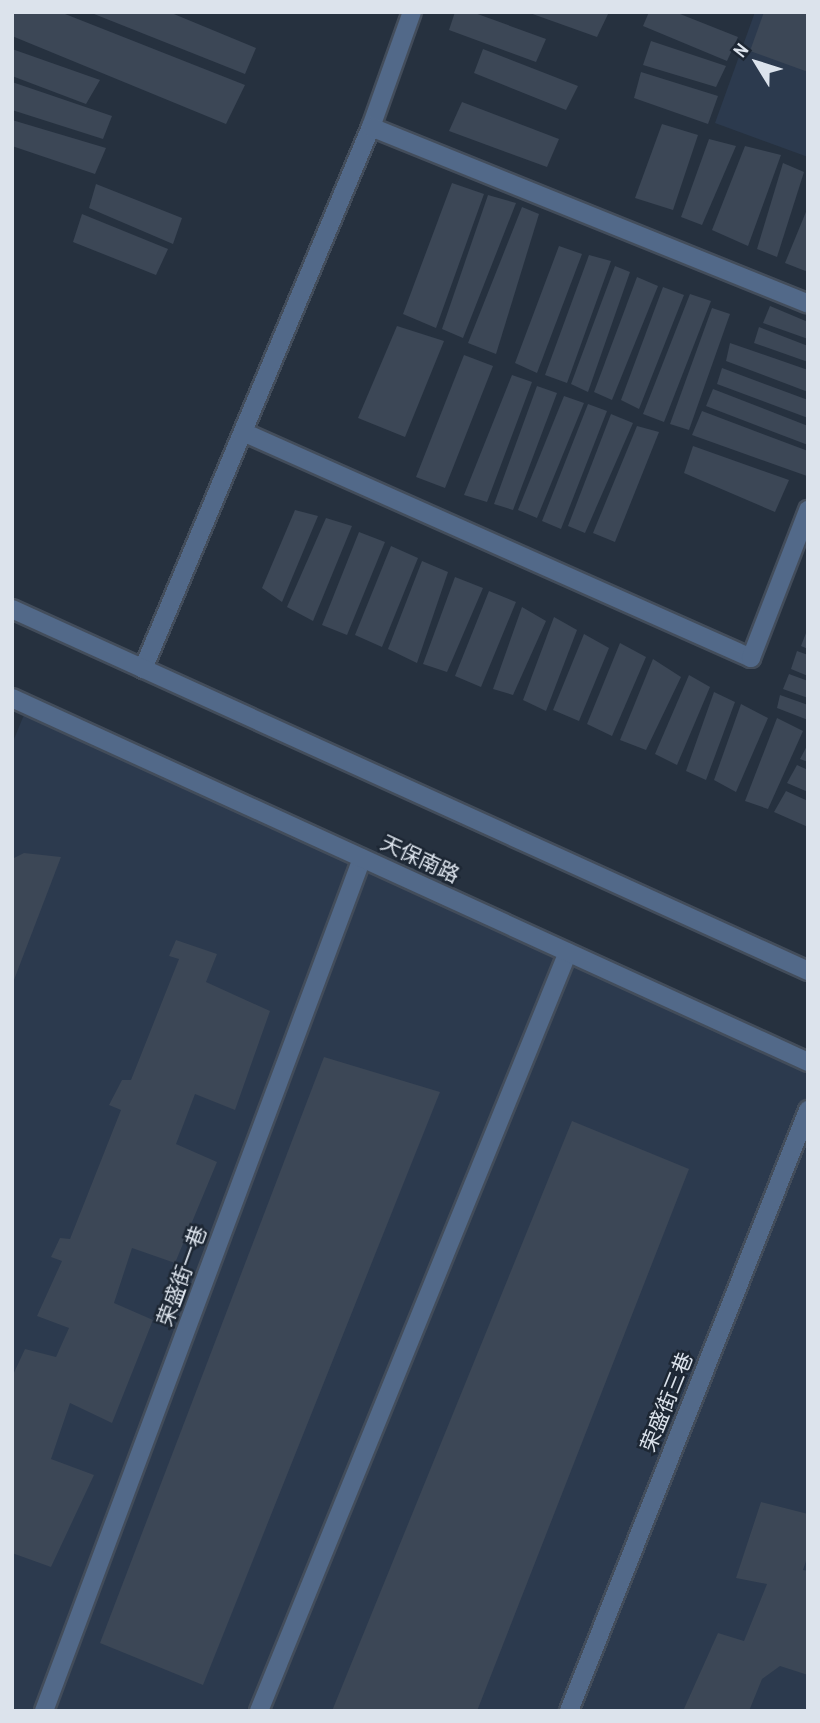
<!DOCTYPE html>
<html>
<head>
<meta charset="utf-8">
<style>
	body { margin:0 }
	#map { position:relative; width:820px; height:1723px; overflow:hidden; background:#26313f; font-family:"Archivo Narrow","Noto Sans SC",sans-serif }
	div>[style] { position:absolute }
	.built>* { inset:0; background:#2c3a4e }
	.building>* { inset:0; background:#3c4756 }
	.roads { filter:drop-shadow(2px 0 #434d5b) drop-shadow(-2px 0 #434d5b) drop-shadow(0 2px #434d5b) drop-shadow(0 -2px #434d5b) }
	.minor>* { height:18px; margin:-9px; padding:0 9px; transform-origin:9px; border-radius:9px; background:#526989 }
	.tertiary>* { height:18px; margin:-9px; padding:0 9px; transform-origin:9px; border-radius:9px; background:#526989 }
	span { translate:-50% -50%; white-space:nowrap; text-align:center; line-height:1.15; -webkit-text-stroke:5px #1d2734; paint-order:stroke }
	.street-label { font-size:21px; color:#dce3ec }
	.frame { position:absolute; inset:0; border:14px solid #dce3ec; pointer-events:none }
	.north { position:absolute; left:722px; top:28px; width:70px; height:70px; -webkit-text-stroke:5px #1d2734; paint-order:stroke; rotate:308deg; font-size:19px; font-weight:700; line-height:28px; text-align:center; color:#dce3ec }
	.north::after { content:''; display:block; margin:auto; width:24px; height:32px; background:#dce3ec; clip-path:polygon(50% 0,100% 100%,50% 72%,0 100%) }
</style>
</head>
<body>
<div id="map">
	<div class="built">
		<i style="clip-path:polygon(755px 12px,808px 12px,808px 157px,715px 123px)"></i>
		<i style="clip-path:polygon(28px 705px,808px 1062px,808px 1711px,12px 1711px,12px 744px)"></i>
	</div>
	<div class="building">
		<i style="clip-path:polygon(12px 12px,60px 12px,245px 85px,226px 124px,12px 36px)"></i>
		<i style="clip-path:polygon(89px 12px,169px 12px,256px 48px,245px 74px)"></i>
		<i style="clip-path:polygon(455px 12px,472px 12px,546px 39px,536px 62px,449px 30px)"></i>
		<i style="clip-path:polygon(527px 12px,609px 12px,597px 37px)"></i>
		<i style="clip-path:polygon(649px 12px,675px 12px,738px 37px,727px 61px,643px 26px)"></i>
		<i style="clip-path:polygon(764px 12px,808px 12px,808px 72px,750px 51px)"></i>
		<i style="clip-path:polygon(651px 41px,726px 66px,716px 87px,643px 65px)"></i>
		<i style="clip-path:polygon(12px 49px,100px 80px,86px 104px,12px 76px)"></i>
		<i style="clip-path:polygon(483px 49px,578px 86px,566px 110px,474px 73px)"></i>
		<i style="clip-path:polygon(641px 72px,718px 96px,708px 124px,634px 98px)"></i>
		<i style="clip-path:polygon(12px 82px,112px 116px,103px 139px,12px 110px)"></i>
		<i style="clip-path:polygon(462px 102px,559px 139px,547px 167px,449px 131px)"></i>
		<i style="clip-path:polygon(12px 120px,106px 148px,95px 174px,12px 146px)"></i>
		<i style="clip-path:polygon(662px 124px,698px 135px,673px 210px,635px 198px)"></i>
		<i style="clip-path:polygon(709px 139px,736px 146px,702px 225px,681px 217px)"></i>
		<i style="clip-path:polygon(745px 146px,781px 155px,748px 246px,712px 230px)"></i>
		<i style="clip-path:polygon(783px 163px,804px 172px,777px 257px,757px 249px)"></i>
		<i style="clip-path:polygon(452px 183px,484px 194px,436px 328px,403px 314px)"></i>
		<i style="clip-path:polygon(96px 184px,182px 218px,173px 244px,89px 208px)"></i>
		<i style="clip-path:polygon(488px 195px,516px 203px,463px 338px,442px 329px)"></i>
		<i style="clip-path:polygon(522px 207px,539px 214px,496px 354px,468px 343px)"></i>
		<i style="clip-path:polygon(808px 207px,808px 272px,785px 263px)"></i>
		<i style="clip-path:polygon(82px 214px,168px 249px,156px 275px,73px 242px)"></i>
		<i style="clip-path:polygon(559px 246px,582px 254px,537px 373px,515px 363px)"></i>
		<i style="clip-path:polygon(589px 255px,611px 261px,567px 383px,545px 375px)"></i>
		<i style="clip-path:polygon(615px 266px,630px 272px,588px 392px,571px 384px)"></i>
		<i style="clip-path:polygon(637px 277px,658px 286px,612px 400px,594px 392px)"></i>
		<i style="clip-path:polygon(663px 287px,684px 295px,639px 409px,621px 400px)"></i>
		<i style="clip-path:polygon(690px 294px,711px 301px,664px 422px,643px 414px)"></i>
		<i style="clip-path:polygon(770px 306px,808px 322px,808px 339px,763px 323px)"></i>
		<i style="clip-path:polygon(712px 308px,730px 314px,689px 430px,670px 424px)"></i>
		<i style="clip-path:polygon(397px 326px,444px 341px,405px 437px,358px 418px)"></i>
		<i style="clip-path:polygon(759px 327px,808px 346px,808px 362px,754px 343px)"></i>
		<i style="clip-path:polygon(730px 343px,808px 370px,808px 392px,726px 361px)"></i>
		<i style="clip-path:polygon(464px 355px,493px 366px,445px 488px,416px 477px)"></i>
		<i style="clip-path:polygon(722px 368px,808px 400px,808px 418px,717px 384px)"></i>
		<i style="clip-path:polygon(512px 375px,532px 382px,487px 502px,464px 495px)"></i>
		<i style="clip-path:polygon(537px 386px,557px 393px,513px 510px,494px 504px)"></i>
		<i style="clip-path:polygon(713px 389px,808px 426px,808px 445px,706px 406px)"></i>
		<i style="clip-path:polygon(564px 396px,584px 403px,537px 518px,518px 510px)"></i>
		<i style="clip-path:polygon(588px 404px,607px 411px,561px 529px,542px 521px)"></i>
		<i style="clip-path:polygon(702px 411px,808px 451px,807px 476px,692px 435px)"></i>
		<i style="clip-path:polygon(611px 414px,633px 423px,585px 533px,568px 526px)"></i>
		<i style="clip-path:polygon(637px 426px,659px 432px,615px 542px,593px 533px)"></i>
		<i style="clip-path:polygon(693px 446px,789px 480px,775px 512px,684px 473px)"></i>
		<i style="clip-path:polygon(295px 510px,318px 516px,282px 602px,262px 588px)"></i>
		<i style="clip-path:polygon(326px 518px,352px 526px,313px 621px,287px 607px)"></i>
		<i style="clip-path:polygon(359px 532px,385px 542px,347px 635px,322px 625px)"></i>
		<i style="clip-path:polygon(391px 546px,418px 558px,382px 647px,355px 635px)"></i>
		<i style="clip-path:polygon(422px 561px,448px 572px,417px 663px,388px 649px)"></i>
		<i style="clip-path:polygon(455px 577px,483px 588px,447px 672px,423px 664px)"></i>
		<i style="clip-path:polygon(489px 591px,516px 602px,481px 687px,455px 676px)"></i>
		<i style="clip-path:polygon(522px 607px,546px 621px,513px 695px,493px 689px)"></i>
		<i style="clip-path:polygon(554px 617px,577px 630px,546px 711px,523px 700px)"></i>
		<i style="clip-path:polygon(806px 633px,808px 634px,808px 649px,801px 646px)"></i>
		<i style="clip-path:polygon(584px 634px,609px 648px,579px 721px,553px 710px)"></i>
		<i style="clip-path:polygon(620px 643px,646px 657px,612px 736px,587px 724px)"></i>
		<i style="clip-path:polygon(797px 651px,808px 655px,808px 676px,791px 669px)"></i>
		<i style="clip-path:polygon(653px 659px,681px 677px,646px 750px,620px 740px)"></i>
		<i style="clip-path:polygon(789px 674px,808px 681px,808px 698px,783px 689px)"></i>
		<i style="clip-path:polygon(689px 675px,710px 687px,677px 765px,655px 754px)"></i>
		<i style="clip-path:polygon(714px 692px,735px 702px,706px 780px,686px 771px)"></i>
		<i style="clip-path:polygon(780px 695px,808px 705px,808px 720px,777px 708px)"></i>
		<i style="clip-path:polygon(741px 704px,768px 718px,736px 792px,714px 780px)"></i>
		<i style="clip-path:polygon(777px 718px,803px 731px,768px 809px,745px 801px)"></i>
		<i style="clip-path:polygon(808px 744px,808px 762px,800px 759px)"></i>
		<i style="clip-path:polygon(797px 765px,808px 770px,808px 792px,787px 783px)"></i>
		<i style="clip-path:polygon(786px 791px,808px 801px,808px 827px,774px 812px)"></i>
		<i style="clip-path:polygon(24px 853px,61px 857px,12px 985px,12px 859px)"></i>
		<i style="clip-path:polygon(176px 940px,217px 954px,206px 982px,270px 1011px,235px 1110px,195px 1094px,176px 1144px,217px 1162px,175px 1263px,132px 1248px,114px 1303px,153px 1320px,112px 1423px,70px 1403px,51px 1459px,94px 1475px,51px 1567px,12px 1553px,12px 1377px,25px 1349px,56px 1357px,69px 1328px,37px 1316px,62px 1261px,51px 1257px,60px 1238px,70px 1239px,121px 1110px,109px 1105px,122px 1080px,131px 1080px,179px 959px,169px 956px)"></i>
		<i style="clip-path:polygon(324px 1057px,440px 1092px,203px 1685px,100px 1643px)"></i>
		<i style="clip-path:polygon(572px 1121px,689px 1169px,477px 1711px,332px 1711px)"></i>
		<i style="clip-path:polygon(761px 1502px,808px 1514px,808px 1555px,803px 1570px,808px 1571px,808px 1675px,780px 1666px,762px 1679px,749px 1711px,683px 1711px,718px 1633px,744px 1641px,767px 1584px,736px 1578px)"></i>
	</div>
	<div class="roads">
		<div class="minor">
			<i style="left:371px;top:127px;width:122px;rotate:-70.4deg"></i>
			<i style="left:243px;top:432px;width:556px;rotate:23.98deg"></i>
			<i style="left:751px;top:658px;width:159px;rotate:-68.9deg"></i>
			<i style="left:143px;top:669px;width:588px;rotate:-67.19deg"></i>
			<i style="left:371px;top:127px;width:471px;rotate:22deg"></i>
			<i style="left:44px;top:1711px;width:910px;rotate:-69.55deg"></i>
			<i style="left:259px;top:1711px;width:819px;rotate:-67.85deg"></i>
			<i style="left:569px;top:1711px;width:647px;rotate:-68.31deg"></i>
		</div>
		<div class="tertiary">
			<i style="left:12px;top:609px;width:874px;rotate:24.45deg"></i>
			<i style="left:12px;top:698px;width:875px;rotate:24.57deg"></i>
		</div>
	</div>
	<div class="street-label">
		<span style="left:420px;top:859px;rotate:25deg">天保南路</span>
		<span style="left:182px;top:1276px;rotate:-70deg">荣盛街一巷</span>
		<span style="left:667px;top:1402px;rotate:-68deg">荣盛街三巷</span>
	</div>
	<div class="frame"></div>
	<div class="north">N</div>
</div>
</body>
</html>
